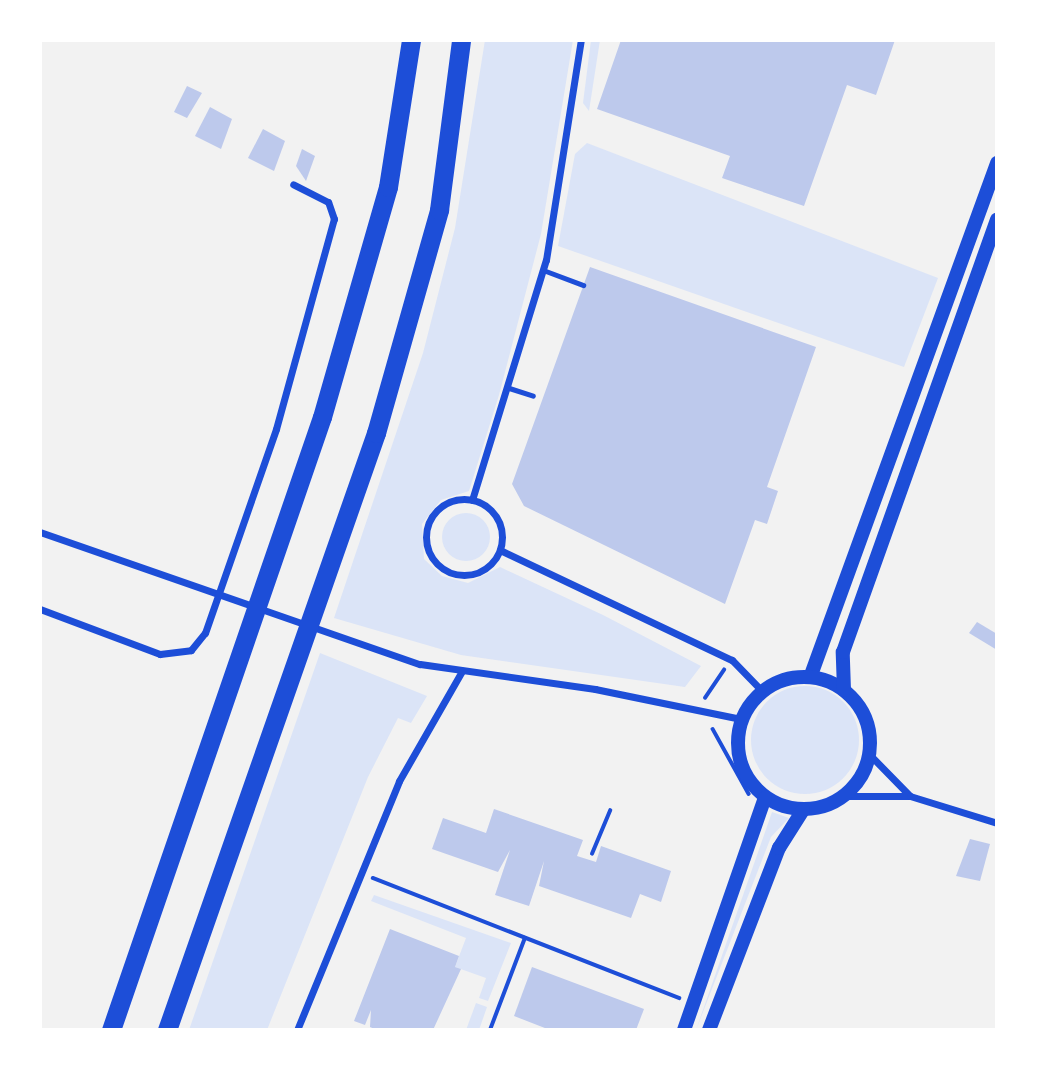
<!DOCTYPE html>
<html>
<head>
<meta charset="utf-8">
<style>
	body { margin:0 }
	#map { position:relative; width:1037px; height:1070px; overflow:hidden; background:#f2f2f2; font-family:Karla,sans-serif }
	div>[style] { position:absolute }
	.green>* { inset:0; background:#dbe4f7 }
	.round { border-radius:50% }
	.building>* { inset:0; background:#bdc9ec }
	.path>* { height:3.5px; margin:-1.75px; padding:0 1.75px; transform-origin:1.75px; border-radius:1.75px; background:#1d4ed8 }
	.service>* { height:5px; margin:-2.5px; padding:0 2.5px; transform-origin:2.5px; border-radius:2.5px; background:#1d4ed8 }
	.minor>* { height:7px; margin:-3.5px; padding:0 3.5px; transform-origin:3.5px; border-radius:3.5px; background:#1d4ed8 }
	.minor>.ring { margin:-3.5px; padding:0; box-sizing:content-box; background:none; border:7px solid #1d4ed8; border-radius:50% }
	.secondary>* { height:14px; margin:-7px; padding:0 7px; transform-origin:7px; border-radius:7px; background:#1d4ed8 }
	.secondary>.ring { margin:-7px; padding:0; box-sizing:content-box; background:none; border:14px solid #1d4ed8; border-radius:50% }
	.motorway>* { height:19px; margin:-9.5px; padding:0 9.5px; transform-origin:9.5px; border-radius:9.5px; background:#1d4ed8 }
	span { translate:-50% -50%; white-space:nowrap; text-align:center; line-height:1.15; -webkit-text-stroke:5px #fff; paint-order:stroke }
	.frame { position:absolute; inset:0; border:42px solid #fff; pointer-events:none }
</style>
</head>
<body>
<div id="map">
	<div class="green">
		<i style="clip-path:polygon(485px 40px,573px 40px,541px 234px,499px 395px,469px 491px,441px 500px,422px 524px,424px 559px,442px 576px,468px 583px,500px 567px,603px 615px,701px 666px,685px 687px,461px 655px,334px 618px,423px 353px,455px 228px)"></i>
		<i style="clip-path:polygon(591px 40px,600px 40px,589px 111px,583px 103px)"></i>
		<i style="clip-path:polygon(587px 143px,938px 278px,904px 367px,558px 246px,575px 154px)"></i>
		<i class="round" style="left:442px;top:513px;width:48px;height:48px"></i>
		<i style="clip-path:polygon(320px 653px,427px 696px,411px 723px,398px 718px,368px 777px,267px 1030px,189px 1030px)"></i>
		<i class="round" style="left:751px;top:686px;width:108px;height:108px"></i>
		<i style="clip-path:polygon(772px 812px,789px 818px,771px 837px,696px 1030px)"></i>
		<i style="clip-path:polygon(374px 895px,511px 943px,488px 1001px,479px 998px,486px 978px,455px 967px,466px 938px,371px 901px)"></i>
		<i style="clip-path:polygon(476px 1003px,487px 1007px,479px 1030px,466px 1030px)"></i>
	</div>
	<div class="building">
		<i style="clip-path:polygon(621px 40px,895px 40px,876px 95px,847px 85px,804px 206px,722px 178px,730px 156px,597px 109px)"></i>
		<i style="clip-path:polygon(187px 86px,202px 93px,187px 118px,174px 112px)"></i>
		<i style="clip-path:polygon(210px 107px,232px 119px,221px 149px,195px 136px)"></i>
		<i style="clip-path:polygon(263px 129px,285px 141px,274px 171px,248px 158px)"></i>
		<i style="clip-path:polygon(302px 149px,315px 156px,306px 181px,296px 166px)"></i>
		<i style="clip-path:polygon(590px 267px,816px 347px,767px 487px,778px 491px,767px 524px,755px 520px,725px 604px,524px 506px,512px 484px)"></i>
		<i style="clip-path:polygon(977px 622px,997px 634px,997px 650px,969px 633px)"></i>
		<i style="clip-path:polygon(494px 809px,583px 840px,577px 856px,596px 862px,601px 846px,671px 871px,661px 902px,640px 894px,631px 918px,539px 886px,544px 861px,529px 906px,495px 895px,510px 850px,498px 872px,432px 849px,443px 818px,486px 833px)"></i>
		<i style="clip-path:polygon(970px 839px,990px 844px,980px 881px,956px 876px)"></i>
		<i style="clip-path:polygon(390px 929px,459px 956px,455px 967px,461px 969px,433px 1030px,377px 1030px,370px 1027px,371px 1010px,365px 1025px,354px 1021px)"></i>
		<i style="clip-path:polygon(532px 967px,644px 1009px,636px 1030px,550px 1030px,514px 1016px)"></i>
	</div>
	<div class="path">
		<i style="left:705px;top:698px;width:34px;rotate:-56deg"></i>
		<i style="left:713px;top:729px;width:74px;rotate:61deg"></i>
		<i style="left:592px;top:854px;width:47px;rotate:-67.3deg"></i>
		<i style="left:373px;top:878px;width:329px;rotate:21.4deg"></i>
		<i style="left:490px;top:1030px;width:98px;rotate:-69.2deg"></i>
	</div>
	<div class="service">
		<i style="left:543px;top:270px;width:43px;rotate:20.6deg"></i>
		<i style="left:509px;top:388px;width:25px;rotate:18deg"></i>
	</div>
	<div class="minor">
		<i class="ring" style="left:426px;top:499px;width:69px;height:69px"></i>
		<i style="left:472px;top:500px;width:251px;rotate:-72.9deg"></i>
		<i style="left:546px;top:260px;width:223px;rotate:-81deg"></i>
		<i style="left:40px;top:532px;width:402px;rotate:19.2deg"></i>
		<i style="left:420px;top:664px;width:177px;rotate:8.1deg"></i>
		<i style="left:595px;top:689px;width:149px;rotate:11.6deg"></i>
		<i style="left:500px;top:550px;width:257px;rotate:25.4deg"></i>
		<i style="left:732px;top:660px;width:43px;rotate:45.9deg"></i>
		<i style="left:40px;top:609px;width:128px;rotate:20.6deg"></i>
		<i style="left:160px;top:654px;width:31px;rotate:-7deg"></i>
		<i style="left:191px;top:650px;width:22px;rotate:-51deg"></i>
		<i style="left:205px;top:633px;width:216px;rotate:-70.8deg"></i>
		<i style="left:276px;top:429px;width:218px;rotate:-74.6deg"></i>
		<i style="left:334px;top:219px;width:18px;rotate:-109deg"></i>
		<i style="left:328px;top:202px;width:39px;rotate:-153deg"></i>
		<i style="left:869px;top:754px;width:57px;rotate:45.7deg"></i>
		<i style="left:844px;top:796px;width:66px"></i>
		<i style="left:910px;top:796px;width:91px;rotate:17.2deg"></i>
		<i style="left:297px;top:1030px;width:269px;rotate:-67.7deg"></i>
		<i style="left:399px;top:781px;width:127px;rotate:-60.2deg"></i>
	</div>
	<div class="secondary">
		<i style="left:811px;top:675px;width:545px;rotate:-70.03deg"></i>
		<i class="ring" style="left:738px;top:677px;width:118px;height:118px"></i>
		<i style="left:844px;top:690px;width:38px;rotate:-92deg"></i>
		<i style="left:843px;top:652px;width:459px;rotate:-70.4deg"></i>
		<i style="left:684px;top:1030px;width:246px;rotate:-70.8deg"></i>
		<i style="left:709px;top:1030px;width:195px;rotate:-69deg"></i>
		<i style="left:779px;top:848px;width:45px;rotate:-57.7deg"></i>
	</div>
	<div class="motorway">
		<i style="left:111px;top:1030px;width:648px;rotate:-71.01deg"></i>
		<i style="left:322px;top:417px;width:239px;rotate:-74deg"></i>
		<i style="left:388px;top:187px;width:149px;rotate:-81.1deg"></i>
		<i style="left:167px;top:1030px;width:633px;rotate:-70.71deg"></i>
		<i style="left:376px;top:433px;width:232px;rotate:-74.2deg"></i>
		<i style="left:439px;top:210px;width:171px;rotate:-82.6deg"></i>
	</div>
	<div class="frame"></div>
</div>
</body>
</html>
